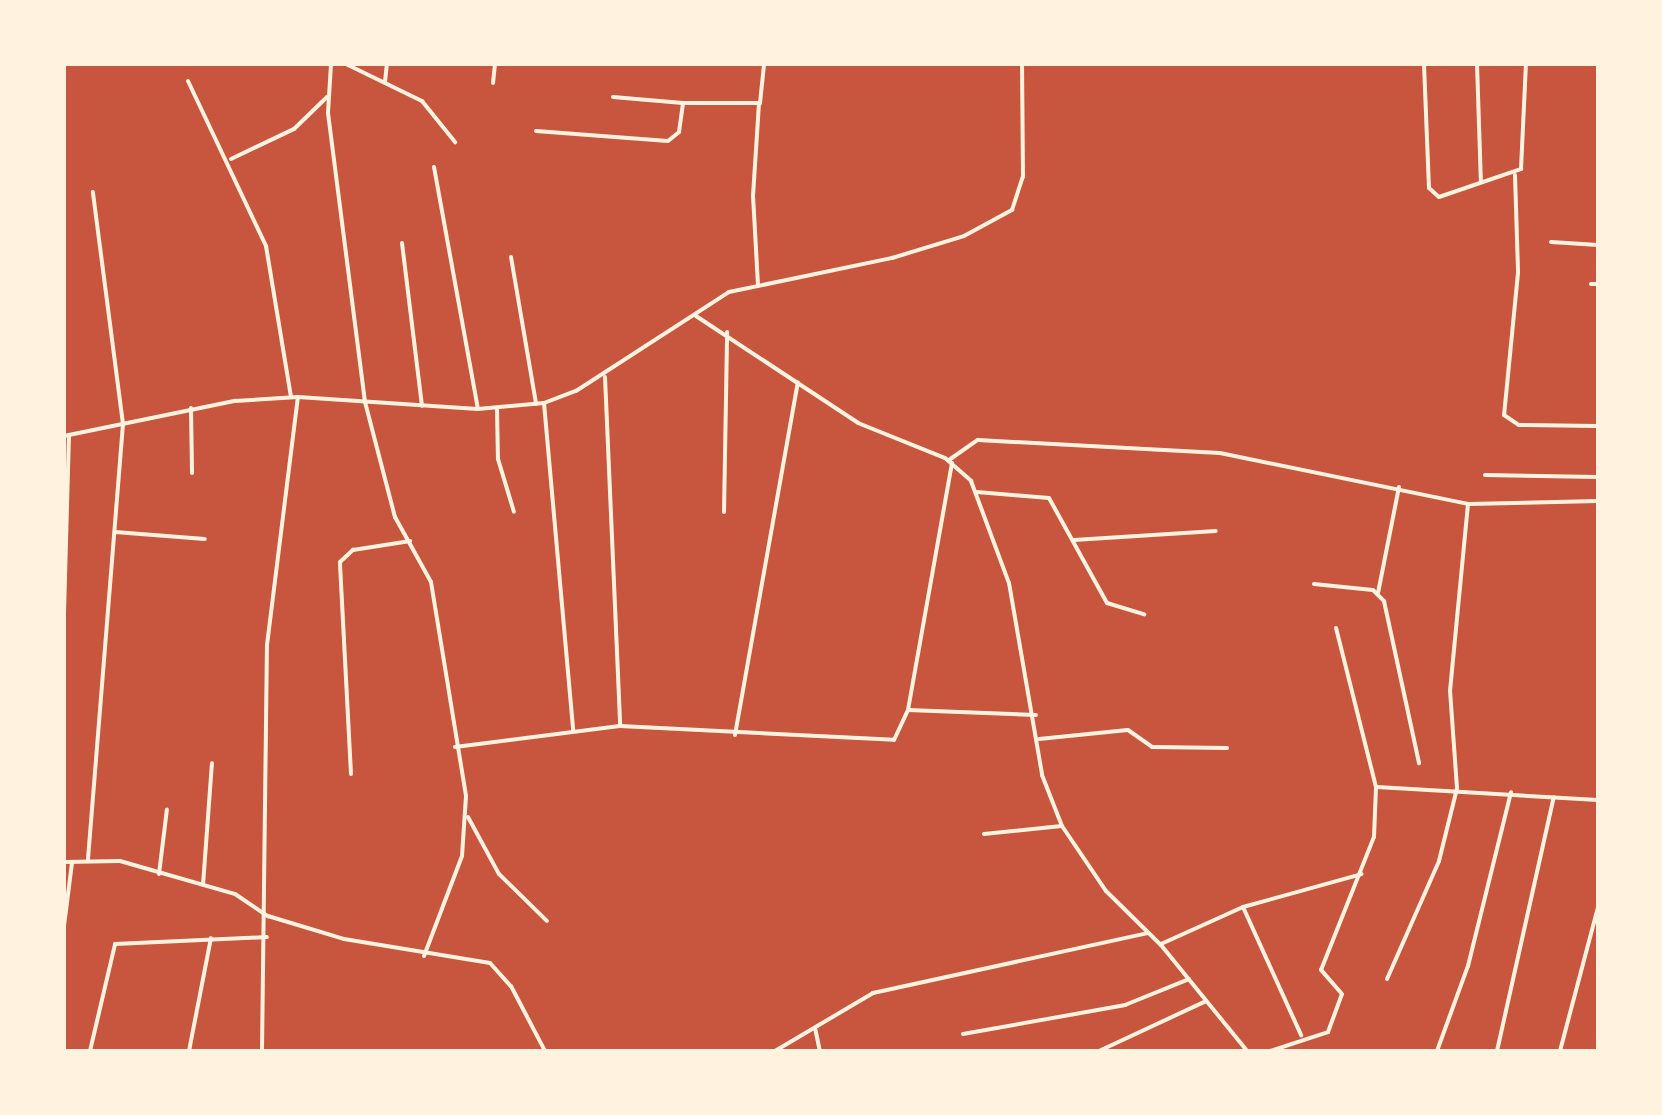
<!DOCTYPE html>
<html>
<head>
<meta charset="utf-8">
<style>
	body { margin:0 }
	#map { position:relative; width:1662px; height:1115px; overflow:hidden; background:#c8553d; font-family:"Playfair Display",serif }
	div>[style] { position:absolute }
	.minor>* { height:4px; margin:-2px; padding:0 2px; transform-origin:2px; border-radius:2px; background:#fff3e0 }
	span { translate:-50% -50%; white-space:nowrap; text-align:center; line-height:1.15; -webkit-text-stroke:6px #fff3e0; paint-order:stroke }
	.frame { position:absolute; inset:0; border:66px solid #fff3e0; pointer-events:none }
</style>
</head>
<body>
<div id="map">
	<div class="minor">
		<i style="left:331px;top:64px;width:49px;rotate:93.5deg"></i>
		<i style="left:328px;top:113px;width:291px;rotate:82.7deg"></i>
		<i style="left:365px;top:402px;width:119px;rotate:75.4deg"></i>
		<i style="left:395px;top:517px;width:74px;rotate:61deg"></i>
		<i style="left:431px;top:582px;width:217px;rotate:80.7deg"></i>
		<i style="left:466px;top:796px;width:60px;rotate:93.8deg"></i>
		<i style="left:462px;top:856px;width:107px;rotate:110.8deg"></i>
		<i style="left:346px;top:64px;width:85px;rotate:26deg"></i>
		<i style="left:422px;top:101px;width:53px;rotate:51.2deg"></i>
		<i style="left:1424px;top:64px;width:124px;rotate:87.7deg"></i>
		<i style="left:1429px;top:188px;width:13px;rotate:42deg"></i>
		<i style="left:1439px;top:197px;width:87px;rotate:-18.9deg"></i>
		<i style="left:1521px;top:169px;width:105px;rotate:-87.3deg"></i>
		<i style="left:1477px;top:64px;width:118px;rotate:88.1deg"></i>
		<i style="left:188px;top:81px;width:183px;rotate:64.7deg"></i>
		<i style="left:266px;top:246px;width:153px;rotate:80.6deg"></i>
		<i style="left:385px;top:82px;width:18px;rotate:-84deg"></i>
		<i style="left:493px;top:83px;width:19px;rotate:-84deg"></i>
		<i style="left:613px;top:97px;width:70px;rotate:4.9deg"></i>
		<i style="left:536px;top:131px;width:132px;rotate:4.3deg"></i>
		<i style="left:668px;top:141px;width:14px;rotate:-39deg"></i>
		<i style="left:679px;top:132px;width:29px;rotate:-82deg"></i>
		<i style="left:683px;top:103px;width:77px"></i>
		<i style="left:760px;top:103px;width:39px;rotate:-84deg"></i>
		<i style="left:231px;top:159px;width:70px;rotate:-25.5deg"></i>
		<i style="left:294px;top:129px;width:46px;rotate:-44.1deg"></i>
		<i style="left:434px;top:167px;width:246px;rotate:79.7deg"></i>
		<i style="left:1515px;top:175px;width:98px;rotate:88.2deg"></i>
		<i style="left:1518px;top:273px;width:143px;rotate:95.6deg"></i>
		<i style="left:1504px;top:415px;width:18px;rotate:34deg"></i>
		<i style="left:1519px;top:425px;width:79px;rotate:0.7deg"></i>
		<i style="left:1551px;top:242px;width:47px;rotate:3.7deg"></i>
		<i style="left:402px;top:243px;width:164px;rotate:83deg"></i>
		<i style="left:511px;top:257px;width:149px;rotate:80.3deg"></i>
		<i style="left:1591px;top:284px;width:7px"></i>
		<i style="left:758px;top:285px;width:89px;rotate:-93.2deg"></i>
		<i style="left:753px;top:196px;width:92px;rotate:-86.3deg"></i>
		<i style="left:696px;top:316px;width:194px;rotate:33.4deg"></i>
		<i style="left:858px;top:423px;width:94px;rotate:21.9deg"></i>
		<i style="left:945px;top:458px;width:35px;rotate:41deg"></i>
		<i style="left:971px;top:481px;width:109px;rotate:69.6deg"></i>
		<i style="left:1009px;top:583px;width:195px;rotate:80.2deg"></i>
		<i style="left:1042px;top:775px;width:55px;rotate:68.6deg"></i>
		<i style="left:1062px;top:826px;width:78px;rotate:55.9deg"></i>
		<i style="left:1106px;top:891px;width:77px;rotate:44.5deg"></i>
		<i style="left:1161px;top:945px;width:136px;rotate:50.9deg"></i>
		<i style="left:605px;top:377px;width:349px;rotate:87.5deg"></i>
		<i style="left:544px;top:403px;width:328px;rotate:84.9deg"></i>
		<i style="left:191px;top:408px;width:65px;rotate:89.1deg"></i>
		<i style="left:497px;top:409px;width:50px;rotate:88.9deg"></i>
		<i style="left:498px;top:459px;width:55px;rotate:73.2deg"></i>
		<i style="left:64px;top:436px;width:175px;rotate:-11.6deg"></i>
		<i style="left:235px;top:401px;width:63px;rotate:-3.6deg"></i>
		<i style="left:298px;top:397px;width:180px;rotate:3.8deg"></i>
		<i style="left:478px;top:409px;width:66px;rotate:-5.2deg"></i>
		<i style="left:544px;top:403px;width:34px;rotate:-21deg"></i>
		<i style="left:576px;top:391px;width:182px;rotate:-32.9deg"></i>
		<i style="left:729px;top:292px;width:167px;rotate:-11.8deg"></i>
		<i style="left:892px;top:258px;width:75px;rotate:-17deg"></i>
		<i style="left:964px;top:236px;width:55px;rotate:-28.4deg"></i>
		<i style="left:1012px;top:210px;width:35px;rotate:-72deg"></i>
		<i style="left:1023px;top:177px;width:113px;rotate:-90.5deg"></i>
		<i style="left:949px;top:460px;width:35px;rotate:-35deg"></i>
		<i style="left:978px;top:440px;width:242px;rotate:3.1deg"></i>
		<i style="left:1220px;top:453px;width:253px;rotate:11.6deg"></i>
		<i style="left:1468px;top:504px;width:130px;rotate:-1.3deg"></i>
		<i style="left:1485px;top:475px;width:113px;rotate:1deg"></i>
		<i style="left:977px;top:492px;width:72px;rotate:4.8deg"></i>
		<i style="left:1049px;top:498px;width:120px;rotate:61.1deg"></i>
		<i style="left:1107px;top:603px;width:39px;rotate:17deg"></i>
		<i style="left:724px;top:512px;width:180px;rotate:-89deg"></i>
		<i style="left:115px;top:532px;width:90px;rotate:4.4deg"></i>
		<i style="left:1074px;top:540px;width:142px;rotate:-3.6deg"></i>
		<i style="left:1314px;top:584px;width:59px;rotate:5.8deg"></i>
		<i style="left:1373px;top:590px;width:16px;rotate:45deg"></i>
		<i style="left:1384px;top:601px;width:166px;rotate:77.8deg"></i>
		<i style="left:1378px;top:593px;width:108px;rotate:-78.8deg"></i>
		<i style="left:64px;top:613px;width:178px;rotate:-88.4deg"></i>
		<i style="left:908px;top:710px;width:128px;rotate:2.2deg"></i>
		<i style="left:735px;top:735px;width:358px;rotate:-79.9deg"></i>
		<i style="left:1039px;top:739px;width:89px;rotate:-5.8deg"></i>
		<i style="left:1128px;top:730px;width:29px;rotate:35deg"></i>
		<i style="left:1152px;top:747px;width:75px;rotate:0.8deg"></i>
		<i style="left:455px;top:747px;width:166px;rotate:-7.3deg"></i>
		<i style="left:620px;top:726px;width:274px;rotate:2.9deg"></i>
		<i style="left:894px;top:740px;width:33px;rotate:-65deg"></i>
		<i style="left:908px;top:710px;width:251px;rotate:-79.9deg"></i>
		<i style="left:351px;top:774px;width:212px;rotate:-93deg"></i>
		<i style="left:340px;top:562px;width:18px;rotate:-43deg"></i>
		<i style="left:353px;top:550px;width:58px;rotate:-9deg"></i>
		<i style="left:1377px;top:787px;width:221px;rotate:3.4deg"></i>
		<i style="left:468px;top:817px;width:65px;rotate:61.5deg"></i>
		<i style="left:499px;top:874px;width:67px;rotate:44.4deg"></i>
		<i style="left:984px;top:834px;width:78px;rotate:-5.9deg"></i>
		<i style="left:88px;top:859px;width:436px;rotate:-85.4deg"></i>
		<i style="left:123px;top:424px;width:234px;rotate:-97.4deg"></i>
		<i style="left:64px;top:862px;width:56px;rotate:-1deg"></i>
		<i style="left:120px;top:861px;width:120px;rotate:16deg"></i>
		<i style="left:235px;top:894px;width:40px;rotate:34deg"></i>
		<i style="left:268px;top:916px;width:79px;rotate:16.8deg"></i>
		<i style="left:344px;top:939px;width:148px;rotate:9.3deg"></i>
		<i style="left:490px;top:963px;width:31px;rotate:48deg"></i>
		<i style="left:511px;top:986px;width:73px;rotate:62.4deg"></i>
		<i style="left:159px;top:874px;width:65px;rotate:-83deg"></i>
		<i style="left:203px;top:885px;width:122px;rotate:-85.8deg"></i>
		<i style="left:1243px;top:907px;width:141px;rotate:65.6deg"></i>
		<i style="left:64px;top:926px;width:64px;rotate:-82.8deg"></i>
		<i style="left:1161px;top:944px;width:90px;rotate:-24.3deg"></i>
		<i style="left:1243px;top:907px;width:123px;rotate:-15.5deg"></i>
		<i style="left:1387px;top:979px;width:129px;rotate:-66.2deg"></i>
		<i style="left:1439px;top:861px;width:75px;rotate:-76.1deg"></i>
		<i style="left:1457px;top:788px;width:97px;rotate:-94.1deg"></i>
		<i style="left:1450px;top:691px;width:188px;rotate:-84.5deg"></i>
		<i style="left:815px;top:1028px;width:24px;rotate:78deg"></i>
		<i style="left:963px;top:1034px;width:165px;rotate:-10.1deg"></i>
		<i style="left:1125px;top:1005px;width:69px;rotate:-22.1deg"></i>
		<i style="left:90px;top:1051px;width:110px;rotate:-76.8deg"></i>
		<i style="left:115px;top:944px;width:152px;rotate:-2.6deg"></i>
		<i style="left:189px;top:1051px;width:115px;rotate:-79deg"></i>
		<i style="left:262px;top:1051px;width:406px;rotate:-89.3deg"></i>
		<i style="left:267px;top:645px;width:250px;rotate:-82.9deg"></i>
		<i style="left:775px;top:1051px;width:114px;rotate:-30.6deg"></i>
		<i style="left:873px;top:993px;width:281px;rotate:-12.3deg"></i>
		<i style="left:1099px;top:1051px;width:118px;rotate:-25deg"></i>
		<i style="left:1270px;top:1051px;width:61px;rotate:-18.1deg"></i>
		<i style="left:1328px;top:1032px;width:40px;rotate:-69.8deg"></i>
		<i style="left:1342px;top:994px;width:32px;rotate:-131deg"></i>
		<i style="left:1321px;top:970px;width:143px;rotate:-68.3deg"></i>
		<i style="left:1374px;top:837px;width:50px;rotate:-87.7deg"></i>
		<i style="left:1376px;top:787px;width:164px;rotate:-104.1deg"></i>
		<i style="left:1437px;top:1051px;width:90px;rotate:-70deg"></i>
		<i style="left:1468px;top:966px;width:179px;rotate:-76.1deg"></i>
		<i style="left:1497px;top:1051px;width:260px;rotate:-77.4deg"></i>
		<i style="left:1560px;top:1051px;width:149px;rotate:-75.2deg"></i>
	</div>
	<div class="frame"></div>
</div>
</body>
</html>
